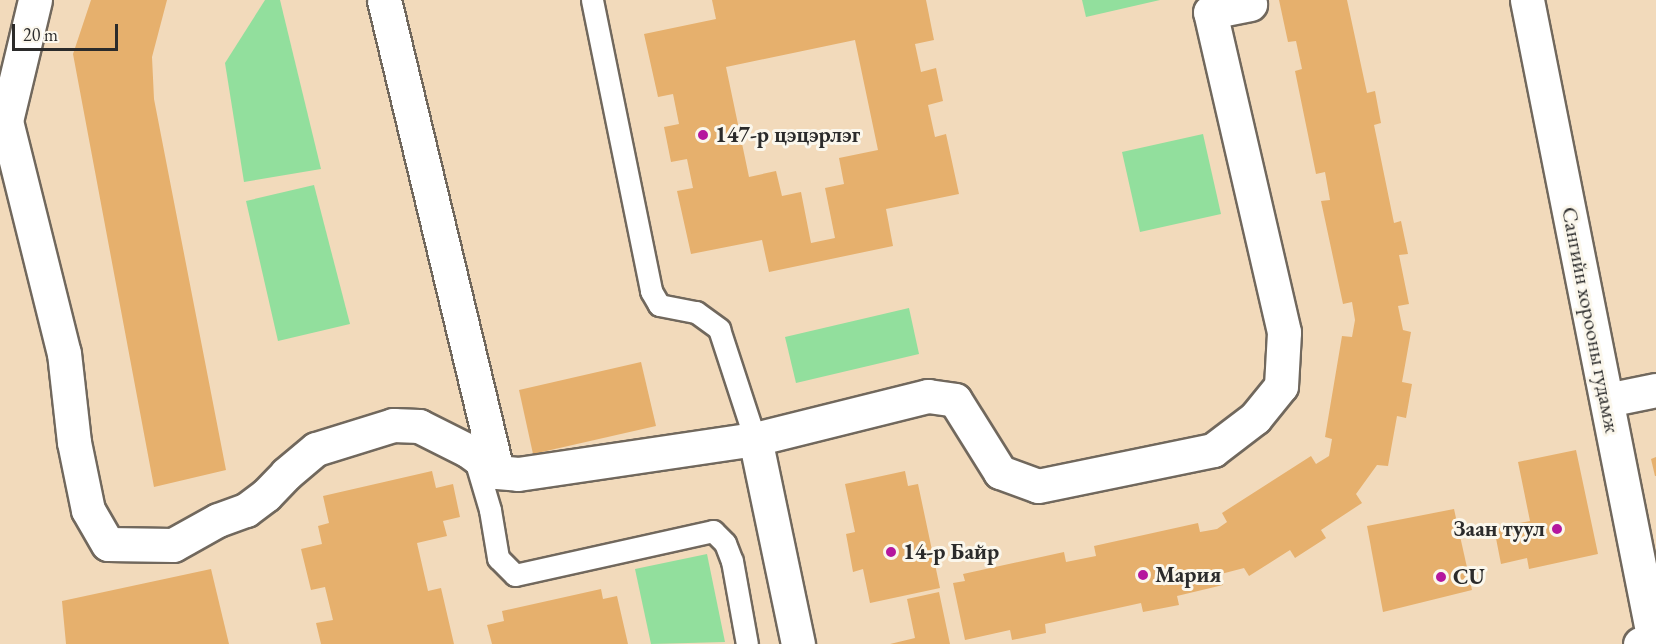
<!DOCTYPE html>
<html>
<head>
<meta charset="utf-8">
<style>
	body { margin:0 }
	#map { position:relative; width:1656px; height:644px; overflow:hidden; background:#f2dabb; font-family:"EB Garamond",serif }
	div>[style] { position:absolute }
	.green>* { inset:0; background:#92df9d }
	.building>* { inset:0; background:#e6b06d }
	.roads { filter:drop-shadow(2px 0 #71685d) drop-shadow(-2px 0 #71685d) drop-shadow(0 2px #71685d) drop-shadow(0 -2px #71685d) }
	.service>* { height:21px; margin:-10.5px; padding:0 10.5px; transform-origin:10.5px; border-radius:10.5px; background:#fff }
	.minor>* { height:33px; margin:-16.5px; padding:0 16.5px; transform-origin:16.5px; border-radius:16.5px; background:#fff }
	.tertiary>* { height:33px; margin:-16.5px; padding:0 16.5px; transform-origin:16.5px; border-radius:16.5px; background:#fff }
	.secondary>* { height:33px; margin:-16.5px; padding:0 16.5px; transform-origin:16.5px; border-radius:16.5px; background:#fff }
	.dots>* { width:16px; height:16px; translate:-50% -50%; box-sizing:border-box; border:3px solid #fbf7ec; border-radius:50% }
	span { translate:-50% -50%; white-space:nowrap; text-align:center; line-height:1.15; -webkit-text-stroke:6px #fbf7ec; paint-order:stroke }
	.poi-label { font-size:22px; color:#2b2b2b; font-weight:700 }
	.left { translate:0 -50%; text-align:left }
	.right { translate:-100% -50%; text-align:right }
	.street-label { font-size:22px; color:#2b2b2b }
	.scale { position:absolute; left:12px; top:24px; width:106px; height:27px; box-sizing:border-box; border:3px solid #2b2b2b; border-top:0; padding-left:8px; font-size:18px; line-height:21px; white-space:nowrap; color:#2b2b2b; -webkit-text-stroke:4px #fbf7ec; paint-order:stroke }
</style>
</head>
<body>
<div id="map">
	<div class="green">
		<i style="clip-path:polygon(265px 0,280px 0,321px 169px,244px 182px,225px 63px)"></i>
		<i style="clip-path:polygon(1082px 0,1160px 0,1086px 17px)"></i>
		<i style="clip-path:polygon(1203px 134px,1221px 214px,1140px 232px,1122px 152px)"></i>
		<i style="clip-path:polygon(314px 185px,350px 324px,278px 341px,246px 201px)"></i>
		<i style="clip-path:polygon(909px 308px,919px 354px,796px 383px,785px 337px)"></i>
		<i style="clip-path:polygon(707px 554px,725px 642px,651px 644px,635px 569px)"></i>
	</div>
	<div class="building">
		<i style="clip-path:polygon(91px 0,167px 0,152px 57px,154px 99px,226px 470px,154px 487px,73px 54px)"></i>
		<i style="clip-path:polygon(evenodd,712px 0,926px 0,934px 40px,915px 44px,921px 72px,936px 68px,943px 101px,928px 105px,935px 137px,946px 134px,959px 194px,886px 209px,893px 246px,769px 272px,762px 240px,691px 254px,677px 191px,693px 188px,687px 159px,671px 162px,664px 127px,679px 124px,673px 94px,658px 97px,644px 34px,716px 19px,712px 0,855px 40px,878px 150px,839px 158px,844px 184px,825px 188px,835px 238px,811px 243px,801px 192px,782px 196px,776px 171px,749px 177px,726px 67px,855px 40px)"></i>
		<i style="clip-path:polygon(1279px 0,1347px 0,1367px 93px,1375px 91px,1381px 123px,1374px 125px,1394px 223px,1401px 221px,1408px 254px,1399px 255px,1409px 304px,1398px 306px,1403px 330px,1411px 332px,1402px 382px,1412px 384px,1406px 418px,1397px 416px,1388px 466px,1377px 465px,1356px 494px,1362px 503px,1321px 530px,1326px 538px,1295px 558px,1290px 550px,1249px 576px,1244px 568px,1221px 574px,1223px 585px,1177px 596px,1179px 605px,1143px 612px,1141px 603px,1045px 624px,1046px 633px,1012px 640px,1010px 630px,965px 640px,953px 583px,965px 581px,963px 574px,1064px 552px,1066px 562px,1096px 556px,1094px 546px,1198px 523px,1200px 532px,1217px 529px,1227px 522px,1222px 513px,1311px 456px,1316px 464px,1329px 456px,1332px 439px,1325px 437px,1342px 336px,1352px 337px,1355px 320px,1352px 302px,1343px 304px,1321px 201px,1330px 200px,1325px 172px,1316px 174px,1295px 71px,1302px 69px,1296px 41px,1288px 42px)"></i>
		<i style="clip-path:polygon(641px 362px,656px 426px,533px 454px,519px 390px)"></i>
		<i style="clip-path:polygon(1576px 450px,1598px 554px,1529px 569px,1527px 558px,1501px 564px,1494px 528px,1530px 521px,1518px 462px)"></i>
		<i style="clip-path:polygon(1656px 457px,1656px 476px,1655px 476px,1651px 459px)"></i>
		<i style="clip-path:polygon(432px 471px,436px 488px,453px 484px,460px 517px,443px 521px,447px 536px,417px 543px,428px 591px,441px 588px,454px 644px,321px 644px,316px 623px,333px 620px,325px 587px,311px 590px,301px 549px,322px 544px,318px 526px,329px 523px,323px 496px)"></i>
		<i style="clip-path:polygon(905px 471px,908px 486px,918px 484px,940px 588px,870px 603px,863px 569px,853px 572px,846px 534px,855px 532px,845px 484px)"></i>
		<i style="clip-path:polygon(1454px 509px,1472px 590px,1383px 612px,1367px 526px)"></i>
		<i style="clip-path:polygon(211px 569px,229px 644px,66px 644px,62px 601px)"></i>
		<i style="clip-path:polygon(601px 589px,603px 599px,617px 596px,628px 644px,492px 644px,487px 625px,504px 621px,502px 611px)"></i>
		<i style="clip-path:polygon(939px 592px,950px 644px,890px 644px,915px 638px,907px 599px)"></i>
	</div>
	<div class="roads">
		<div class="service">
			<i style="left:592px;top:0;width:297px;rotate:78.5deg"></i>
			<i style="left:651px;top:291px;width:16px;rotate:60deg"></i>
			<i style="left:659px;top:305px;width:38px;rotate:11deg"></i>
			<i style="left:696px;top:312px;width:29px;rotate:36deg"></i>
			<i style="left:719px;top:329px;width:116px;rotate:71.9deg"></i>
			<i style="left:470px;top:456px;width:12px;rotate:55deg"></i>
			<i style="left:477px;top:466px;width:46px;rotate:73.5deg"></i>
			<i style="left:490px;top:510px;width:49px;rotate:80.5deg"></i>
			<i style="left:498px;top:558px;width:24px;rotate:45deg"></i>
			<i style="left:515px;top:575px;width:203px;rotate:-12.5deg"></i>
			<i style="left:713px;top:531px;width:17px;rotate:45deg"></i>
			<i style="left:725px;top:543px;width:19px;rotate:69deg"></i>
			<i style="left:732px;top:561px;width:84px;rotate:79.8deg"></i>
		</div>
		<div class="minor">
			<i style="left:35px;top:0;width:124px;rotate:103.5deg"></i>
			<i style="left:6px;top:121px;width:239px;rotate:76deg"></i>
			<i style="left:64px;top:353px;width:90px;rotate:83.6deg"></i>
			<i style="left:74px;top:442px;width:69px;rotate:78.4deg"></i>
			<i style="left:88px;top:510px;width:39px;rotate:60deg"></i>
			<i style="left:108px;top:544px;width:65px;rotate:0.9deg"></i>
			<i style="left:173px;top:545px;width:51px;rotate:-29.1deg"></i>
			<i style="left:218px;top:520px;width:30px;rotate:-20deg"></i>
			<i style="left:246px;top:510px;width:25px;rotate:-37deg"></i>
			<i style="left:266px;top:495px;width:29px;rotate:-46deg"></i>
			<i style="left:286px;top:474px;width:39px;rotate:-40deg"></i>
			<i style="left:316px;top:449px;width:81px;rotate:-17.3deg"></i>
			<i style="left:393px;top:425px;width:26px;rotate:2deg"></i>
			<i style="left:419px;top:426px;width:54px;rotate:26.6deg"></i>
			<i style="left:467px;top:450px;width:37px;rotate:36deg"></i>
			<i style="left:497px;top:472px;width:21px;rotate:5deg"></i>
			<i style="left:518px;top:474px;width:240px;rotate:-8.4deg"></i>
			<i style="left:384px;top:0;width:485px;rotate:76.5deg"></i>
			<i style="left:1607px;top:400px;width:50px;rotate:-11.5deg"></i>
			<i style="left:798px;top:644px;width:209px;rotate:-101.8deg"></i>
			<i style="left:755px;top:439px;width:178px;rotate:-14deg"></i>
			<i style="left:928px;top:396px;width:27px;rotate:8deg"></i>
			<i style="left:955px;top:400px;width:85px;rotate:58deg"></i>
			<i style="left:1000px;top:472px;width:40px;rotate:20.2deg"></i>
			<i style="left:1038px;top:486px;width:179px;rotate:-11.6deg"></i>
			<i style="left:1213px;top:450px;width:53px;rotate:-37.3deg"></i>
			<i style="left:1255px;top:418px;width:41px;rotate:-50.9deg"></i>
			<i style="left:1281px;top:386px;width:54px;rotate:-86.8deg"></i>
			<i style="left:1284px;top:332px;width:328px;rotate:-103deg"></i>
			<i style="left:1210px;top:12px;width:41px;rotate:-11.3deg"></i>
		</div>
		<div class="tertiary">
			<i style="left:1527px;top:0;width:653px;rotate:78.79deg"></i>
		</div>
		<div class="secondary">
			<i style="left:1640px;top:644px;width:16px;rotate:-14deg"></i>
		</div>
	</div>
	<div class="dots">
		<i style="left:703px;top:135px;background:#b5179e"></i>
		<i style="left:1557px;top:529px;background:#b5179e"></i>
		<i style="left:891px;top:552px;background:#b5179e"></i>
		<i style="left:1143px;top:575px;background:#b5179e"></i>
		<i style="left:1441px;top:577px;background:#b5179e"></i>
	</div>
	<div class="poi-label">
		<span class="left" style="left:715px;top:135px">147-р цэцэрлэг</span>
		<span class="right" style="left:1545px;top:529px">Заан туул</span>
		<span class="left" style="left:903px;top:552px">14-р Байр</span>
		<span class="left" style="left:1155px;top:575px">Мария</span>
		<span class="left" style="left:1453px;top:577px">CU</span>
	</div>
	<div class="street-label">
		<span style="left:1591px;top:320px;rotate:79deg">Сангийн хорооны гудамж</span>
	</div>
	<div class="scale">20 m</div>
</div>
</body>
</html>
